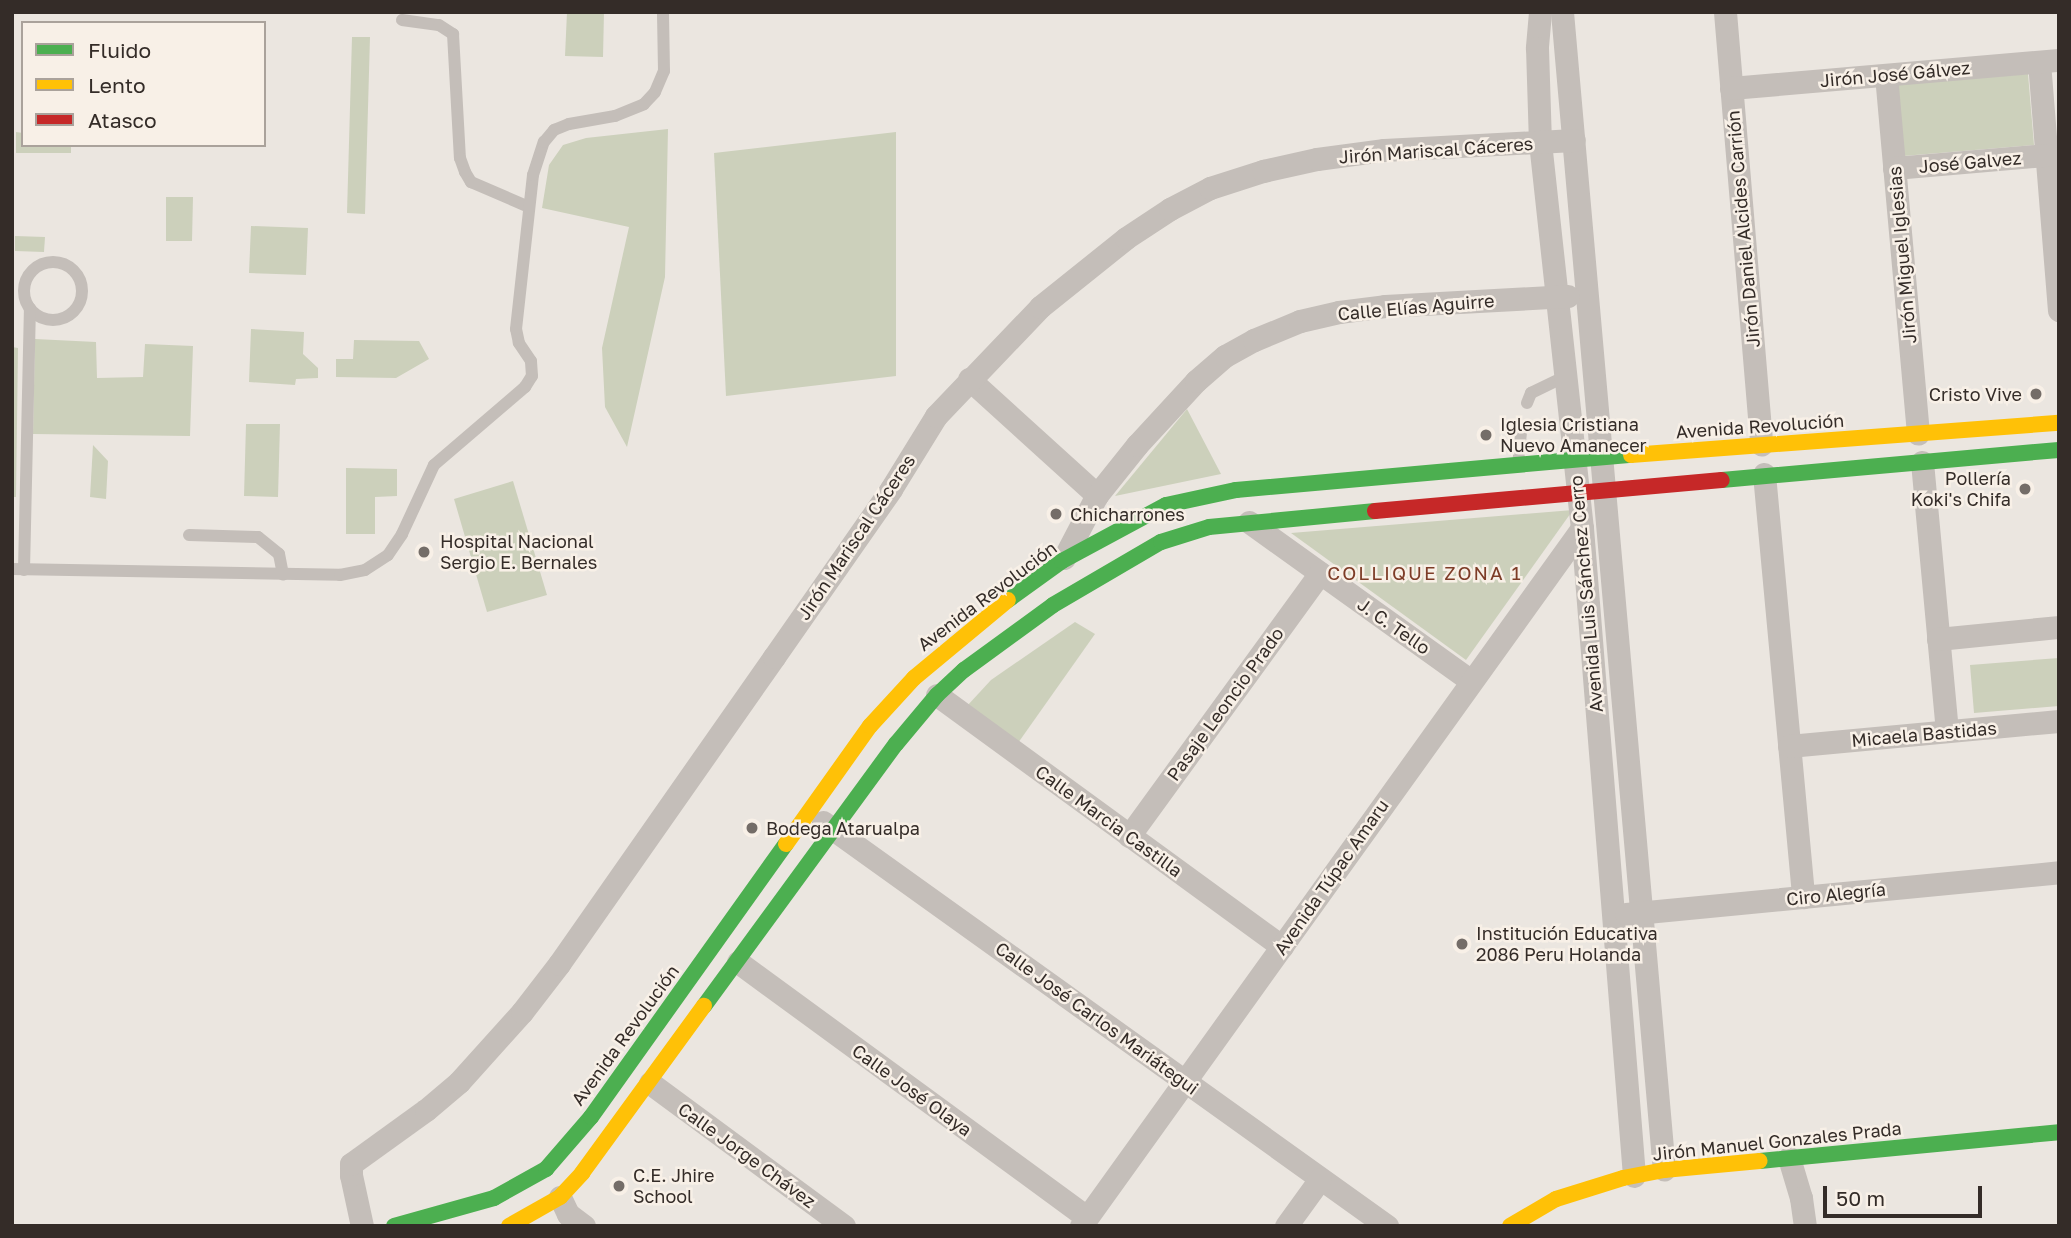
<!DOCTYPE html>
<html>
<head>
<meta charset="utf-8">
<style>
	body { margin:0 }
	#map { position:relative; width:2071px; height:1238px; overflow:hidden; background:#ebe6e0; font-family:"Golos Text",sans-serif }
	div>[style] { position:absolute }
	.green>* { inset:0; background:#ccd0bb }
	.lane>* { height:12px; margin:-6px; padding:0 6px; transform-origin:6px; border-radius:6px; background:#c4beb9 }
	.lane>.ring { margin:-6px; padding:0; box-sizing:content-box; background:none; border:12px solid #c4beb9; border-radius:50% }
	.street>* { height:23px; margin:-11.5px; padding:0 11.5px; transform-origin:11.5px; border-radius:11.5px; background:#c4beb9 }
	.fast>* { height:16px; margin:-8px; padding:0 8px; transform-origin:8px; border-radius:8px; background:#4caf50 }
	.slow>* { height:16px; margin:-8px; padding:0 8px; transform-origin:8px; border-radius:8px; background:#ffc107 }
	.jam>* { height:16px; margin:-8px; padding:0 8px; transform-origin:8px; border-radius:8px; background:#c62828 }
	.dots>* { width:19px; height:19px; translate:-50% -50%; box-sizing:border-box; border:4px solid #f8f0e7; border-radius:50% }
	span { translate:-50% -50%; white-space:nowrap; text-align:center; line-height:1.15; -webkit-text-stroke:5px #f8f0e7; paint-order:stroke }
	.street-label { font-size:18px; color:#342c28 }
	.poi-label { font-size:18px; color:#342c28 }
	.right { translate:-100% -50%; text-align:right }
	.left { translate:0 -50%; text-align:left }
	.neighbourhood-label { font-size:19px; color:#7d3c27; letter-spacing:2px }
	.frame { position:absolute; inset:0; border:14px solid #342c28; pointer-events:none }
	.legend { position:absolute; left:21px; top:21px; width:245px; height:126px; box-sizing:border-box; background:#f8f0e7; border:2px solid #aaa29b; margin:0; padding:9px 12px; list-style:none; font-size:21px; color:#342c28 }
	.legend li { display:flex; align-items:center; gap:14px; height:35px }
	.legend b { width:35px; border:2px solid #aaa29b }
	.scale { position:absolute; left:1823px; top:1186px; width:159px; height:32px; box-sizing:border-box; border:4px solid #342c28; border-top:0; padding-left:9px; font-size:21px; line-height:24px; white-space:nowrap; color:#342c28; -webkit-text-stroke:5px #f8f0e7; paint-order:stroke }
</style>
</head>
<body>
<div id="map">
	<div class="green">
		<i style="clip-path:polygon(567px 12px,604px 12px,603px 57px,565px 56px)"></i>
		<i style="clip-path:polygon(352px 37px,370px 37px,365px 214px,347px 213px)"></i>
		<i style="clip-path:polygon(2028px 74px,2034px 145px,1903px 156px,1898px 84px)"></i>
		<i style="clip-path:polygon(668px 129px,665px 277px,627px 447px,605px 407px,602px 348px,629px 227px,542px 208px,549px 165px,563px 145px,586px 138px)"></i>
		<i style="clip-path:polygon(16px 132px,23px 133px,23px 145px,71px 145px,71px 153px,16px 153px)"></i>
		<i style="clip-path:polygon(896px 132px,896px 376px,726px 396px,714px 153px)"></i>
		<i style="clip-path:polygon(166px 197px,193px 197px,192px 241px,166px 241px)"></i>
		<i style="clip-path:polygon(251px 226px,308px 228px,306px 275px,249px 273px)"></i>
		<i style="clip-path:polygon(15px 236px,45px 237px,44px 252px,15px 251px)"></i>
		<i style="clip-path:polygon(251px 329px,304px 332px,303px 354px,318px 368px,318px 378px,296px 379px,295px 385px,249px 382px)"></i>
		<i style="clip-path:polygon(35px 339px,96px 342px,97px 378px,143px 377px,145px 344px,193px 346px,190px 436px,33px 434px)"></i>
		<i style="clip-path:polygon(354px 340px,419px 341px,429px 359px,396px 378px,336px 377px,336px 359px,353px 359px)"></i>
		<i style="clip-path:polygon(12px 347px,18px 348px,16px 497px,12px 497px)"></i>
		<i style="clip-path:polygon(1187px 409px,1221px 474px,1115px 496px)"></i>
		<i style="clip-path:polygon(246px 424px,280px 424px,278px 497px,244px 496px)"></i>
		<i style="clip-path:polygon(93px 445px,108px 461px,106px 499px,90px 497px)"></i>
		<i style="clip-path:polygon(346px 468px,397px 469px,397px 496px,375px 497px,375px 534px,346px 534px)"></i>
		<i style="clip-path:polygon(513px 481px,547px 595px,487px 612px,454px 499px)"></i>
		<i style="clip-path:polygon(1573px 510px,1466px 660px,1291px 533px)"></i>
		<i style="clip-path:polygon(1075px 622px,1095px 634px,1018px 743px,967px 706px,991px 680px)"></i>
		<i style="clip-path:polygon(2059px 658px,2059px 706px,1974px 713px,1970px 665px)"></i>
	</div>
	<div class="lane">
		<i style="left:402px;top:20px;width:37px;rotate:8deg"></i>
		<i style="left:439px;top:25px;width:17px;rotate:33deg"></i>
		<i style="left:453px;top:34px;width:124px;rotate:86.8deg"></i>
		<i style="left:460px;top:158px;width:15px;rotate:70deg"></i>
		<i style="left:465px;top:172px;width:12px;rotate:59deg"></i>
		<i style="left:471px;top:182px;width:63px;rotate:23.3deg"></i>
		<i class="ring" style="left:24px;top:262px;width:46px;height:46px"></i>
		<i style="left:1527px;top:403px;width:11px;rotate:-68deg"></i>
		<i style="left:1531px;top:393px;width:37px;rotate:-26deg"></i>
		<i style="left:1518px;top:461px;width:27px;rotate:-84deg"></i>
		<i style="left:189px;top:535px;width:69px;rotate:1.7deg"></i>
		<i style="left:258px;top:537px;width:27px;rotate:39deg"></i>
		<i style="left:279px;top:554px;width:21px;rotate:79deg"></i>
		<i style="left:12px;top:569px;width:328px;rotate:1deg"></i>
		<i style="left:340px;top:575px;width:25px;rotate:-11deg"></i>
		<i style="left:365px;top:570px;width:27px;rotate:-33deg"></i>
		<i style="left:388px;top:555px;width:25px;rotate:-56deg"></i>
		<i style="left:402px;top:534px;width:76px;rotate:-65.1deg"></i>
		<i style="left:434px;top:465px;width:120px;rotate:-40.6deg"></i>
		<i style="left:525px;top:387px;width:13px;rotate:-58deg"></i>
		<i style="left:532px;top:376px;width:15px;rotate:-94deg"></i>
		<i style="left:531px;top:361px;width:22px;rotate:-124deg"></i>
		<i style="left:519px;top:343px;width:14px;rotate:-102deg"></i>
		<i style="left:516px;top:329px;width:155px;rotate:-83.7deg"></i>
		<i style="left:533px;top:175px;width:35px;rotate:-72deg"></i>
		<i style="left:544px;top:142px;width:16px;rotate:-50deg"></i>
		<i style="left:554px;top:130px;width:16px;rotate:-22deg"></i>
		<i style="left:569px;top:124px;width:47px;rotate:-9.9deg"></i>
		<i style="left:615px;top:116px;width:31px;rotate:-22deg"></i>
		<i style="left:644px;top:104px;width:16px;rotate:-47deg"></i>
		<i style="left:655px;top:92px;width:23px;rotate:-67deg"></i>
		<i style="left:664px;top:71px;width:59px;rotate:-91deg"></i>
		<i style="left:24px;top:570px;width:262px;rotate:-88.7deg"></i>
	</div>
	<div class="street">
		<i style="left:1540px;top:12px;width:36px;rotate:95deg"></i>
		<i style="left:1537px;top:48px;width:94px;rotate:88.2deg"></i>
		<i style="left:1540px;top:142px;width:388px;rotate:83.8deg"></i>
		<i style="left:1582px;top:528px;width:650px;rotate:85.41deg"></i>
		<i style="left:1562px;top:12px;width:1162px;rotate:84.97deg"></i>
		<i style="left:1725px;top:12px;width:434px;rotate:85.2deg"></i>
		<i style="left:2039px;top:62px;width:249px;rotate:85.4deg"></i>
		<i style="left:1886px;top:75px;width:360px;rotate:84.9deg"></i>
		<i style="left:1731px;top:88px;width:329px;rotate:-4.9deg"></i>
		<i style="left:1894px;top:168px;width:154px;rotate:-4.9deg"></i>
		<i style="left:969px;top:379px;width:173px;rotate:42.2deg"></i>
		<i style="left:1922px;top:462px;width:270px;rotate:84.7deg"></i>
		<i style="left:1764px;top:474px;width:425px;rotate:84.7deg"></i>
		<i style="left:1249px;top:522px;width:273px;rotate:35.6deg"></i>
		<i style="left:1064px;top:558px;width:71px;rotate:-62.4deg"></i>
		<i style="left:1097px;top:495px;width:64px;rotate:-51.3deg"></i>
		<i style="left:1137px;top:445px;width:87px;rotate:-47.3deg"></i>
		<i style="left:1196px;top:381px;width:38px;rotate:-41deg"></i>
		<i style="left:1225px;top:356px;width:33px;rotate:-29deg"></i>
		<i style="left:1254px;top:340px;width:50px;rotate:-22.4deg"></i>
		<i style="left:1300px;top:321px;width:40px;rotate:-13deg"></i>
		<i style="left:1339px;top:312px;width:46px;rotate:-7.4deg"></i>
		<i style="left:1385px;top:306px;width:183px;rotate:-3.1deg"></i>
		<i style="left:1938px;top:639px;width:122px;rotate:-5.7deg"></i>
		<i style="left:937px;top:695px;width:427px;rotate:36.1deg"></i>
		<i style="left:1789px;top:746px;width:271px;rotate:-5.3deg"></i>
		<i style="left:823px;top:822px;width:694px;rotate:35.61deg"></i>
		<i style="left:1129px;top:836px;width:325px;rotate:-54deg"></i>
		<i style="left:1626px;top:914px;width:435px;rotate:-5.5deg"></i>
		<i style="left:738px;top:962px;width:432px;rotate:36.2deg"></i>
		<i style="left:650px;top:1083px;width:241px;rotate:36.4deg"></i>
		<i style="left:1789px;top:1158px;width:42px;rotate:73.3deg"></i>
		<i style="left:1801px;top:1198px;width:28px;rotate:82deg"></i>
		<i style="left:560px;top:1197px;width:19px;rotate:65deg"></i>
		<i style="left:568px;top:1214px;width:20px;rotate:37deg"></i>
		<i style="left:362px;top:1226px;width:52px;rotate:-102.2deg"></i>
		<i style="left:351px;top:1175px;width:11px;rotate:-90deg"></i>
		<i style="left:351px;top:1164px;width:92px;rotate:-35.8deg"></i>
		<i style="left:426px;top:1110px;width:43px;rotate:-40.3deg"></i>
		<i style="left:459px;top:1082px;width:94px;rotate:-48deg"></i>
		<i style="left:522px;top:1012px;width:61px;rotate:-52.4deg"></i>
		<i style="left:559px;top:964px;width:375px;rotate:-55deg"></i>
		<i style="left:774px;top:657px;width:205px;rotate:-55.1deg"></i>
		<i style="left:891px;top:489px;width:86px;rotate:-58.3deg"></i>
		<i style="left:936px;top:416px;width:151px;rotate:-46.3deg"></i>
		<i style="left:1040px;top:307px;width:110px;rotate:-38.7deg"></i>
		<i style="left:1126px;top:238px;width:53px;rotate:-33.4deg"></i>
		<i style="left:1170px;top:209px;width:45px;rotate:-27.7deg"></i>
		<i style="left:1210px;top:188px;width:56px;rotate:-17.8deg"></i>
		<i style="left:1263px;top:171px;width:55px;rotate:-12.5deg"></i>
		<i style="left:1317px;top:159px;width:68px;rotate:-7.7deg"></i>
		<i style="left:1384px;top:150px;width:190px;rotate:-3deg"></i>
		<i style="left:1081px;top:1226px;width:859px;rotate:-54.33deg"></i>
		<i style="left:1286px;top:1226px;width:58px;rotate:-54.1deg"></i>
	</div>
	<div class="fast">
		<i style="left:1722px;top:480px;width:338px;rotate:-5.1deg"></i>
		<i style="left:1008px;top:600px;width:67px;rotate:-35.8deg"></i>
		<i style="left:1062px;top:561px;width:118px;rotate:-28.3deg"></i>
		<i style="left:1166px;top:505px;width:72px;rotate:-12.1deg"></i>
		<i style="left:1236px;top:490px;width:397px;rotate:-5.1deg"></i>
		<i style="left:704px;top:1006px;width:325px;rotate:-53.8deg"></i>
		<i style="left:896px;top:744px;width:64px;rotate:-50.1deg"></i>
		<i style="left:937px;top:695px;width:37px;rotate:-43deg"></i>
		<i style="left:964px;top:670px;width:110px;rotate:-36.1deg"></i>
		<i style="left:1053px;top:605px;width:125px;rotate:-30.3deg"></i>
		<i style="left:1161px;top:542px;width:50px;rotate:-17.4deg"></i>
		<i style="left:1209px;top:527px;width:167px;rotate:-5.5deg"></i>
		<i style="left:1760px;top:1161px;width:300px;rotate:-5.5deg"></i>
		<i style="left:394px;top:1226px;width:104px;rotate:-15.6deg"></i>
		<i style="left:494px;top:1198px;width:60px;rotate:-29.1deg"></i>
		<i style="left:546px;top:1169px;width:69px;rotate:-49.1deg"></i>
		<i style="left:591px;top:1117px;width:335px;rotate:-54.5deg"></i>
	</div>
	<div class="slow">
		<i style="left:1631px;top:455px;width:429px;rotate:-4.3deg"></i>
		<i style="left:786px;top:844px;width:145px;rotate:-54.6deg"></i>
		<i style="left:870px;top:726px;width:65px;rotate:-47.5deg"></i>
		<i style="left:914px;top:678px;width:122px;rotate:-39.7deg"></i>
		<i style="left:509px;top:1226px;width:59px;rotate:-29.6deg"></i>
		<i style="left:560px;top:1197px;width:33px;rotate:-47deg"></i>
		<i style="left:582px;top:1173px;width:207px;rotate:-53.9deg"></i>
		<i style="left:1510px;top:1226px;width:53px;rotate:-30.4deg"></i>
		<i style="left:1556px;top:1199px;width:70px;rotate:-17.4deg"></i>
		<i style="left:1623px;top:1178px;width:42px;rotate:-11deg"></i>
		<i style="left:1664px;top:1170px;width:96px;rotate:-5.4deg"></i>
	</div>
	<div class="jam">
		<i style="left:1375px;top:511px;width:348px;rotate:-5.1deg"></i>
	</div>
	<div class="dots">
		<i style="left:2036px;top:394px;background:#746d68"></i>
		<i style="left:1486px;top:435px;background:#746d68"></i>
		<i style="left:2025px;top:489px;background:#746d68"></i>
		<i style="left:1056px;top:514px;background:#746d68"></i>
		<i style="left:424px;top:552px;background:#746d68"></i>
		<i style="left:752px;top:828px;background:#746d68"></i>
		<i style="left:1462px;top:944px;background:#746d68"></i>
		<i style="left:619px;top:1186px;background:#746d68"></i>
	</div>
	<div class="street-label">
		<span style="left:1895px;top:74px;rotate:-5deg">Jirón José Gálvez</span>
		<span style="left:1436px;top:150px;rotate:-4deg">Jirón Mariscal Cáceres</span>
		<span style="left:1970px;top:162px;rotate:-5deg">José Galvez</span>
		<span style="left:1743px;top:229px;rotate:-95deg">Jirón Daniel Alcides Carrión</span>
		<span style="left:1902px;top:255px;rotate:-95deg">Jirón Miguel Iglesias</span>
		<span style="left:1416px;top:307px;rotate:-5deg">Calle Elías Aguirre</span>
		<span style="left:1760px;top:426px;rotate:-4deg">Avenida Revolución</span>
		<span style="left:856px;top:537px;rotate:-56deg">Jirón Mariscal Cáceres</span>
		<span style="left:1586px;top:594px;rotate:-95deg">Avenida Luis Sánchez Cerro</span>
		<span style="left:987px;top:596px;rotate:-37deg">Avenida Revolución</span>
		<span style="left:1394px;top:626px;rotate:35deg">J. C. Tello</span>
		<span style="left:1225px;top:704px;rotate:-54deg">Pasaje Leoncio Prado</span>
		<span style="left:1924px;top:734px;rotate:-5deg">Micaela Bastidas</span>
		<span style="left:1109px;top:821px;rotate:36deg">Calle Marcia Castilla</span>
		<span style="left:1331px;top:877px;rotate:-55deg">Avenida Túpac Amaru</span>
		<span style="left:1836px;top:894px;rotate:-6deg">Ciro Alegría</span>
		<span style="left:1097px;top:1018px;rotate:36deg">Calle José Carlos Mariátegui</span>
		<span style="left:625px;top:1035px;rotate:-54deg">Avenida Revolución</span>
		<span style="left:912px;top:1090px;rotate:36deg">Calle José Olaya</span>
		<span style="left:1777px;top:1141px;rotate:-6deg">Jirón Manuel Gonzales Prada</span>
		<span style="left:747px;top:1155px;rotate:36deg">Calle Jorge Chávez</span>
	</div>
	<div class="poi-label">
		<span class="right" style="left:2022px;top:394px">Cristo Vive</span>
		<span class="left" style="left:1500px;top:435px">Iglesia Cristiana<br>Nuevo Amanecer</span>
		<span class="right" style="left:2011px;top:489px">Pollería<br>Koki's Chifa</span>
		<span class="left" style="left:1070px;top:514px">Chicharrones</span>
		<span class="left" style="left:440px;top:552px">Hospital Nacional<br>Sergio E. Bernales</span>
		<span class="left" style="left:766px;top:828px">Bodega Atarualpa</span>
		<span class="left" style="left:1476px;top:944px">Institución Educativa<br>2086 Peru Holanda</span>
		<span class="left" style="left:633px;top:1186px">C.E. Jhire<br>School</span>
	</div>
	<div class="neighbourhood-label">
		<span style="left:1425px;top:573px">COLLIQUE ZONA 1</span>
	</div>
	<div class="frame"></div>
	<ul class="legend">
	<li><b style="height:9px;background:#4caf50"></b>Fluido</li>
	<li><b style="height:9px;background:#ffc107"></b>Lento</li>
	<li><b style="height:9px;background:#c62828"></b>Atasco</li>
	</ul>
	<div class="scale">50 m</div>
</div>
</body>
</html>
